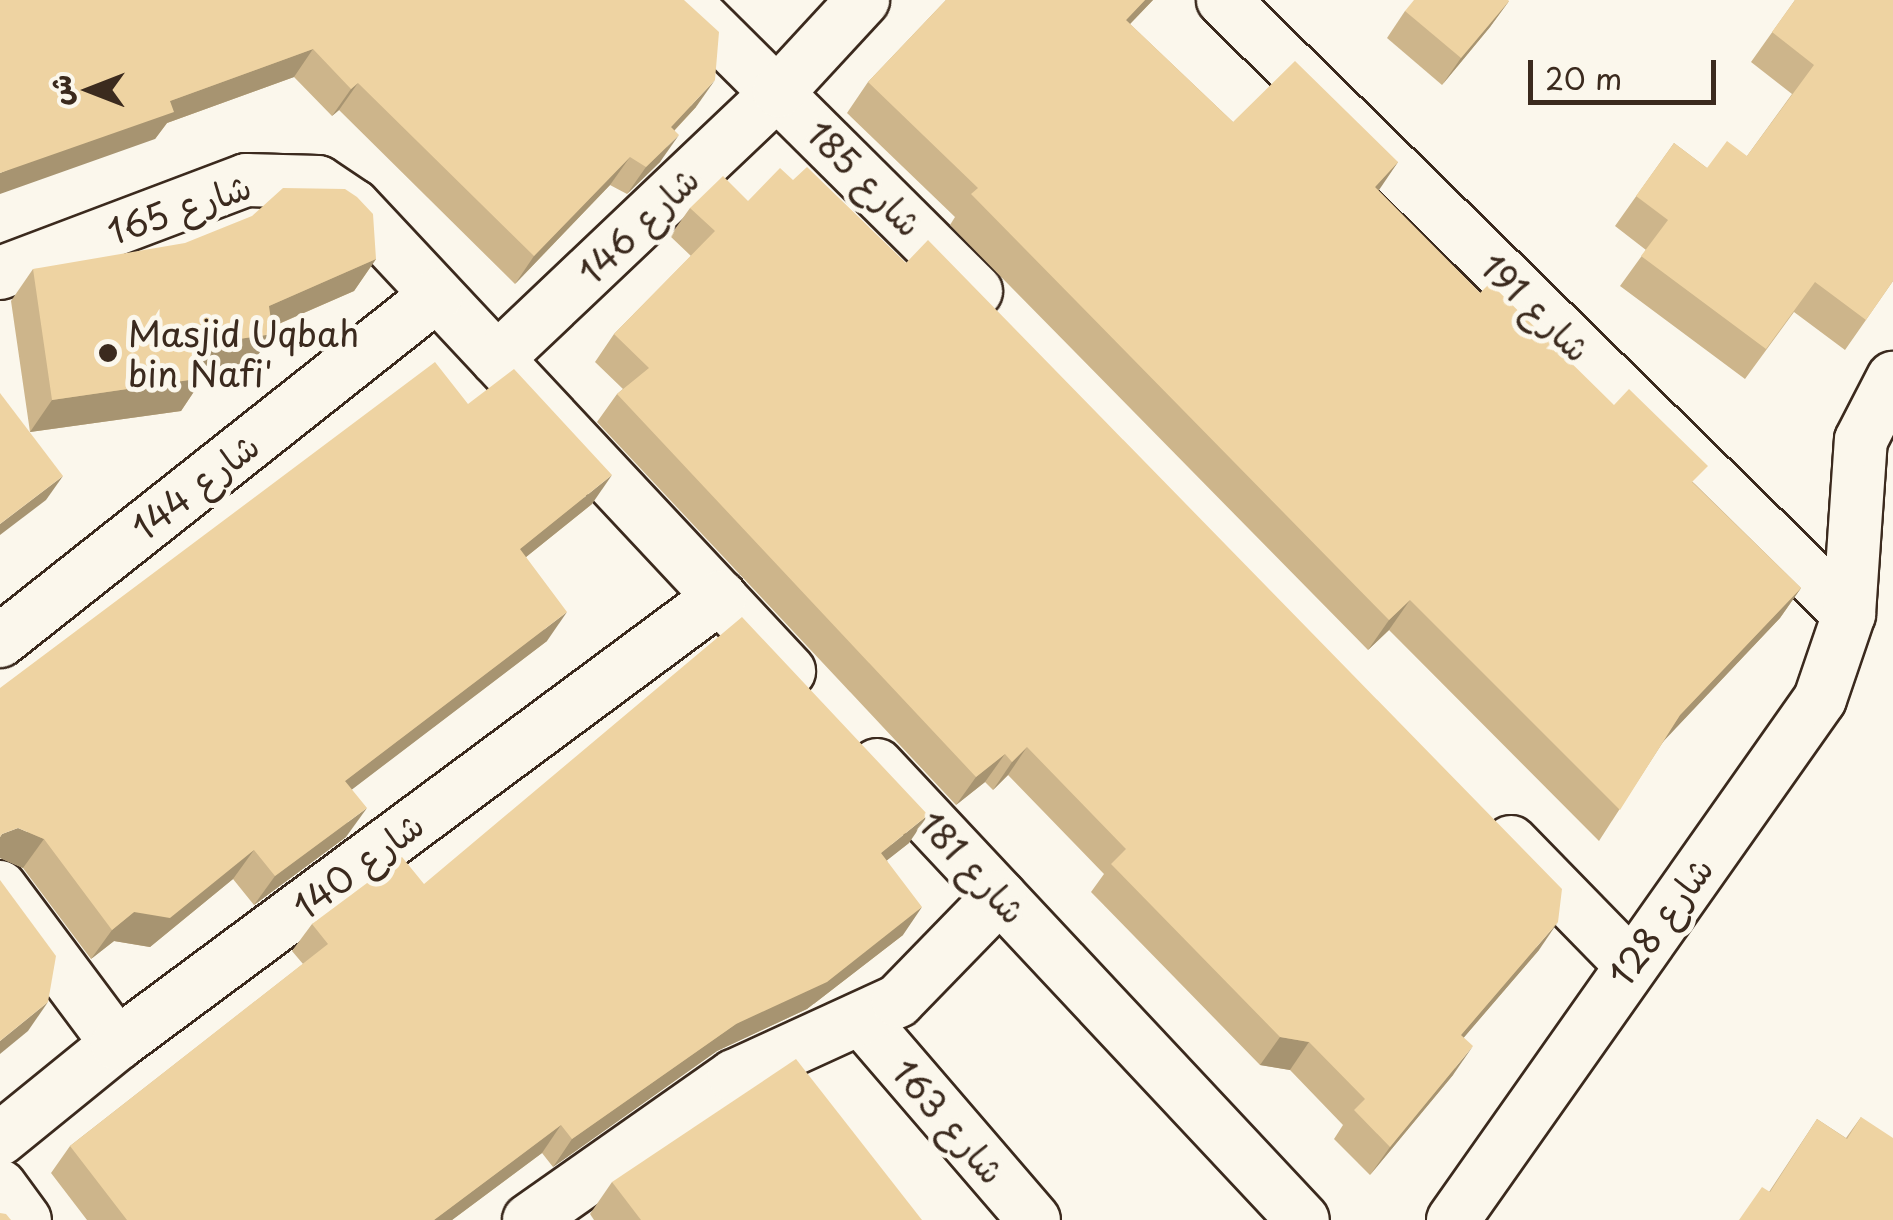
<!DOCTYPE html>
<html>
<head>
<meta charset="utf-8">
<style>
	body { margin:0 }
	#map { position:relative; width:1893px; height:1220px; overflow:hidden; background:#fbf7ec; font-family:"Playpen Sans","Playpen Sans Arabic",sans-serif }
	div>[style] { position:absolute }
	.roads { filter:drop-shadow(2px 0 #3b2a1e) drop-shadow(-2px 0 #3b2a1e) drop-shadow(0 2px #3b2a1e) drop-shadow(0 -2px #3b2a1e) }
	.minor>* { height:52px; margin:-26px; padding:0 26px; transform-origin:26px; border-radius:26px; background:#fbf7ec }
	.wall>* { inset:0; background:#cdb58b }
	.shaded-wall>* { inset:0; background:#a79471 }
	.building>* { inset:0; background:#eed3a2 }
	.dots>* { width:28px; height:28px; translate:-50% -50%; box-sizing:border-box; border:5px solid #fbf7ec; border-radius:50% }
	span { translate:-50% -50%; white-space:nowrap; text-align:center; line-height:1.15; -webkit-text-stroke:10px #fbf7ec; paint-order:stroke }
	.street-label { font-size:35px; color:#3b2a1e }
	.poi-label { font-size:35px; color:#3b2a1e }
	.left { translate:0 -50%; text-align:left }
	.north { position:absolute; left:40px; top:40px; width:100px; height:100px; -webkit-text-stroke:8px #fbf7ec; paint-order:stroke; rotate:270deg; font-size:28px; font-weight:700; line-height:40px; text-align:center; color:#3b2a1e }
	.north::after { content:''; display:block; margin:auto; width:35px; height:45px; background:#3b2a1e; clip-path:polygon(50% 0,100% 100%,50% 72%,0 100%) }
	.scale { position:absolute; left:1528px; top:60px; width:188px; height:45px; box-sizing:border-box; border:5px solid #3b2a1e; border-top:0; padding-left:12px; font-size:30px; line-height:35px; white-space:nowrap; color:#3b2a1e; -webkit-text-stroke:8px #fbf7ec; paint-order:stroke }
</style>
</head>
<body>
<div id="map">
	<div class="roads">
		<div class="minor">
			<i style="left:683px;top:0;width:413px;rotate:44.8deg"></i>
			<i style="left:1223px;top:0;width:877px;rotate:44.45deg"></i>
			<i style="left:0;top:273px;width:263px;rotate:-20.7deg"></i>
			<i style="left:246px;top:180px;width:72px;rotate:1.6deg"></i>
			<i style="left:318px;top:182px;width:43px;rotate:33.7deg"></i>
			<i style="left:354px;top:206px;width:637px;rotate:46.91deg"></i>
			<i style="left:497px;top:359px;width:389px;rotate:-43.5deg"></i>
			<i style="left:779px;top:91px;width:124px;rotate:-47.3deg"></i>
			<i style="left:0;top:641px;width:557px;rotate:-38.37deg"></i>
			<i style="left:877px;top:765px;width:623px;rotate:46.89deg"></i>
			<i style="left:1511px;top:842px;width:169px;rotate:45.7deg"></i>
			<i style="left:0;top:887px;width:196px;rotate:53.3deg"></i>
			<i style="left:863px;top:1021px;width:262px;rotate:49.3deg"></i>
			<i style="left:0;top:1139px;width:151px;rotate:-39.1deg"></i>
			<i style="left:117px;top:1044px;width:751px;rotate:-36.55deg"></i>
			<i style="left:0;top:1186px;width:42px;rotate:53.7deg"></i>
			<i style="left:529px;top:1220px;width:251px;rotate:-35.1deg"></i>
			<i style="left:734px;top:1076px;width:180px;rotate:-24.6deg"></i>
			<i style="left:898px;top:1001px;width:146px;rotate:-45.8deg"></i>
			<i style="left:1453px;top:1220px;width:637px;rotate:-54.84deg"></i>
			<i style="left:1820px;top:699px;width:90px;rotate:-71.2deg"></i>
			<i style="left:1849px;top:614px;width:174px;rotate:-86.1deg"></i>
			<i style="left:1861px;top:440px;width:70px;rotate:-62.7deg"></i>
		</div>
	</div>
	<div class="wall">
		<i style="clip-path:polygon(0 0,696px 107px,675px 130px,660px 162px,627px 194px,610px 185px,515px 284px,339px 110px,332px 116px,294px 77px,167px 123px,155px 139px)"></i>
		<i style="clip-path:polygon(946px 0,1153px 0,1130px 24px,1233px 122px,1398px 162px,1378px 190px,1480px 293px,1695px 484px,1801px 588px,1780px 618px,1665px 739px,1599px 841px,1389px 630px,1368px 650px,950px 225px,955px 217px,847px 113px,868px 82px)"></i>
		<i style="clip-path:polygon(1795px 0,1893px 281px,1845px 350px,1794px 312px,1745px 379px,1620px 286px,1646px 250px,1615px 226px,1674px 143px,1707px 168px,1747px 156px,1792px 94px,1751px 62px)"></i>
		<i style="clip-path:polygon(1509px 1px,1490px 27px,1442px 85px,1387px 38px,1405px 11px)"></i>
		<i style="clip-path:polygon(748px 201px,1539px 950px,1464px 1037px,1453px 1075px,1370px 1175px,1334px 1139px,1343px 1125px,1290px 1070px,1260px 1065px,1091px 892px,1104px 874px,1008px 775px,993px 790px,985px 782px,956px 805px,597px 422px,617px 394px,623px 389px,595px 362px,614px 334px,691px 256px,670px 236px,690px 208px)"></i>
		<i style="clip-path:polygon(376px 259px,354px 291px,272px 327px,250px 366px,203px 373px,203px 378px,181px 411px,30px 432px,11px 301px,33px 269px)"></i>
		<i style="clip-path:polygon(468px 404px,592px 504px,526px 557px,547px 641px,352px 789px,346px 837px,254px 905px,233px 879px,150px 947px,114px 941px,91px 959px,23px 868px,0 858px)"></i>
		<i style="clip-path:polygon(909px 843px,887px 860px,903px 935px,807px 1009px,717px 1051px,553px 1167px,542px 1153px,452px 1220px,87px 1220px,51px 1173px,70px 1146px,303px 964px,292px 951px,312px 924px,424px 884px)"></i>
		<i style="clip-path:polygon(1861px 1117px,1893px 1220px,1769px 1192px,1817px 1119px,1846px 1138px)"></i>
		<i style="clip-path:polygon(612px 1182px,922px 1220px,594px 1220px,590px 1214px)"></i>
	</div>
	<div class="shaded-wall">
		<i style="clip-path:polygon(1145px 0,1153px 0,1105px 50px,1126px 20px)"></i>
		<i style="clip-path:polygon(1509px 1px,1490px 27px,1442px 85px,1461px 58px)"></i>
		<i style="clip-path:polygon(313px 49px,294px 77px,167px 123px,155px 139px,0 194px,0 173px,170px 101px)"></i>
		<i style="clip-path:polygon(715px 80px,696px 107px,652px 154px,671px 127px)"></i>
		<i style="clip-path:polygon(358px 83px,339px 110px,332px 116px,351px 89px)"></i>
		<i style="clip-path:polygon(679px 135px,660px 162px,627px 194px,646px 167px)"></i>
		<i style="clip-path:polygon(630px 157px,610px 185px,515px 284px,534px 256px)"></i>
		<i style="clip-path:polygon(1398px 162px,1377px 193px,1375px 187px)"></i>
		<i style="clip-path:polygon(376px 259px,354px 291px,246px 338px,269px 306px)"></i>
		<i style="clip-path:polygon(273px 334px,250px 366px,176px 377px,198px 345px)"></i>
		<i style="clip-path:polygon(203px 378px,181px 411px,30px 432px,52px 400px)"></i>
		<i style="clip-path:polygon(612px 475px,592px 504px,500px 578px,520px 549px)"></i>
		<i style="clip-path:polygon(63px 476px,46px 500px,0 535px,0 524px)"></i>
		<i style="clip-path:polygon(1801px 588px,1780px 618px,1659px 746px,1680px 715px)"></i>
		<i style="clip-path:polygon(1410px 600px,1389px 630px,1368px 650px,1389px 620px)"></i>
		<i style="clip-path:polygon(567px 612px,547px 641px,325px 810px,345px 781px)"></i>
		<i style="clip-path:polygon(1027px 747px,1008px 775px,993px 790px,1012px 762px)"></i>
		<i style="clip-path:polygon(1005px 754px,985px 782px,956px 805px,976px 777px)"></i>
		<i style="clip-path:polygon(367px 808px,346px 837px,254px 905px,275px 876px)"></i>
		<i style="clip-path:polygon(928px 815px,909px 843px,862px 880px,881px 853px)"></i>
		<i style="clip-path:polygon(18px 828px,44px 839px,23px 868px,0 858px,0 837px,2px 834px)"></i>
		<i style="clip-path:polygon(254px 850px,233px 879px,150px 947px,114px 941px,91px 959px,112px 930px,134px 912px)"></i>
		<i style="clip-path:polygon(922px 907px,903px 935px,807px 1009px,717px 1051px,553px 1167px,572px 1139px,736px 1024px)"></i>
		<i style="clip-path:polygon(1558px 922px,1539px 950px,1442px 1063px,1461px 1035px)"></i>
		<i style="clip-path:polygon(48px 1002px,28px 1031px,0 1054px,0 1041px)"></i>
		<i style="clip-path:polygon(1280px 1037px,1309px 1042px,1290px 1070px,1260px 1065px)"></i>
		<i style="clip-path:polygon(1473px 1046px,1453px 1075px,1370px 1175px,1390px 1147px)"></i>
		<i style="clip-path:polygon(561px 1125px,542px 1153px,452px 1220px,434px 1220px)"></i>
	</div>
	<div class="building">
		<i style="clip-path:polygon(0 0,684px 0,719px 32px,715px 80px,671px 127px,679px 135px,646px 167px,630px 157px,534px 256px,358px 83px,351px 89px,313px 49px,170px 101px,174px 112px,0 173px)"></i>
		<i style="clip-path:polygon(946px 0,1145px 0,1126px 20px,1233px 122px,1295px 61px,1398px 162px,1375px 187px,1480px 293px,1490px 283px,1614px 405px,1629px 389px,1708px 466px,1692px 482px,1801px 588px,1680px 715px,1620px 810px,1410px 600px,1389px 620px,971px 194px,978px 188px,868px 82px)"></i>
		<i style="clip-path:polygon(1414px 0,1508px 0,1509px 1px,1461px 58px,1405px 11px)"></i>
		<i style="clip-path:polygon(1795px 0,1893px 0,1893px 281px,1866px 320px,1815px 282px,1766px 349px,1641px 256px,1668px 220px,1636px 196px,1674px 143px,1707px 168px,1727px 141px,1747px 156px,1814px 65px,1772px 32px)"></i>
		<i style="clip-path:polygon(807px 167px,906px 263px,928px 240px,1562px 889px,1558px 922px,1461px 1035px,1473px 1046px,1390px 1147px,1354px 1110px,1365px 1099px,1309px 1042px,1280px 1037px,1111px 864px,1126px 849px,1027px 747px,1012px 762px,1005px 754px,976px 777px,617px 394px,649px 368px,614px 334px,715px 231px,690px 208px,723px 176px,748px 201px,780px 168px,793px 180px)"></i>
		<i style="clip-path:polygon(283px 188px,345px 189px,357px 197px,373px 214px,376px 259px,269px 306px,273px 334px,198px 345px,203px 378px,52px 400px,33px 269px,185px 243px,252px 216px)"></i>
		<i style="clip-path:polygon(435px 362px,468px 404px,514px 369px,612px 475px,520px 549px,567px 612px,345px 781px,367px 808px,275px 876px,254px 850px,170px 918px,134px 912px,112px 930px,44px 839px,18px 828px,2px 834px,0 837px,0 688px)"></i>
		<i style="clip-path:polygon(0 393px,63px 476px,0 524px)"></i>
		<i style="clip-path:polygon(742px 617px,928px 815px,881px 853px,922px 907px,827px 982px,736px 1024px,572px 1139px,561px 1125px,434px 1220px,127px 1220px,70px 1146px,328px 944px,312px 924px,402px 857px,424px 884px)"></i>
		<i style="clip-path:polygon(0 880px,56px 956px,48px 1002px,0 1041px)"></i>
		<i style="clip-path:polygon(796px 1059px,922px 1220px,641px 1220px,612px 1182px)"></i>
		<i style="clip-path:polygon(1861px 1117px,1893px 1138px,1893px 1220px,1739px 1220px,1762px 1187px,1770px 1192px,1817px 1119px,1847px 1139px)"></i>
		<i style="clip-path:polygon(0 1213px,6px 1214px,11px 1220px,0 1220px)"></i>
	</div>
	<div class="dots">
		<i style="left:108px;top:353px;background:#3b2a1e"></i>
	</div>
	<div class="street-label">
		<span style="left:865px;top:178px;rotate:45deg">شارع 185</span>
		<span style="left:179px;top:208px;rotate:-19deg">شارع 165</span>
		<span style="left:638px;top:225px;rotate:-44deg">شارع 146</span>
		<span style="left:1536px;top:307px;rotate:44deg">شارع 191</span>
		<span style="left:195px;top:486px;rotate:-38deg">شارع 144</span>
		<span style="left:358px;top:865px;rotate:-37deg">شارع 140</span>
		<span style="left:973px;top:867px;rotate:47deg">شارع 181</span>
		<span style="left:1660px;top:921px;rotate:-54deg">شارع 128</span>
		<span style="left:949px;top:1121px;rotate:49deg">شارع 163</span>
	</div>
	<div class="poi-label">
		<span class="left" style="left:128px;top:353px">Masjid Uqbah<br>bin Nafi'</span>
	</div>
	<div class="north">ش</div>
	<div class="scale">20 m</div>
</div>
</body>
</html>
